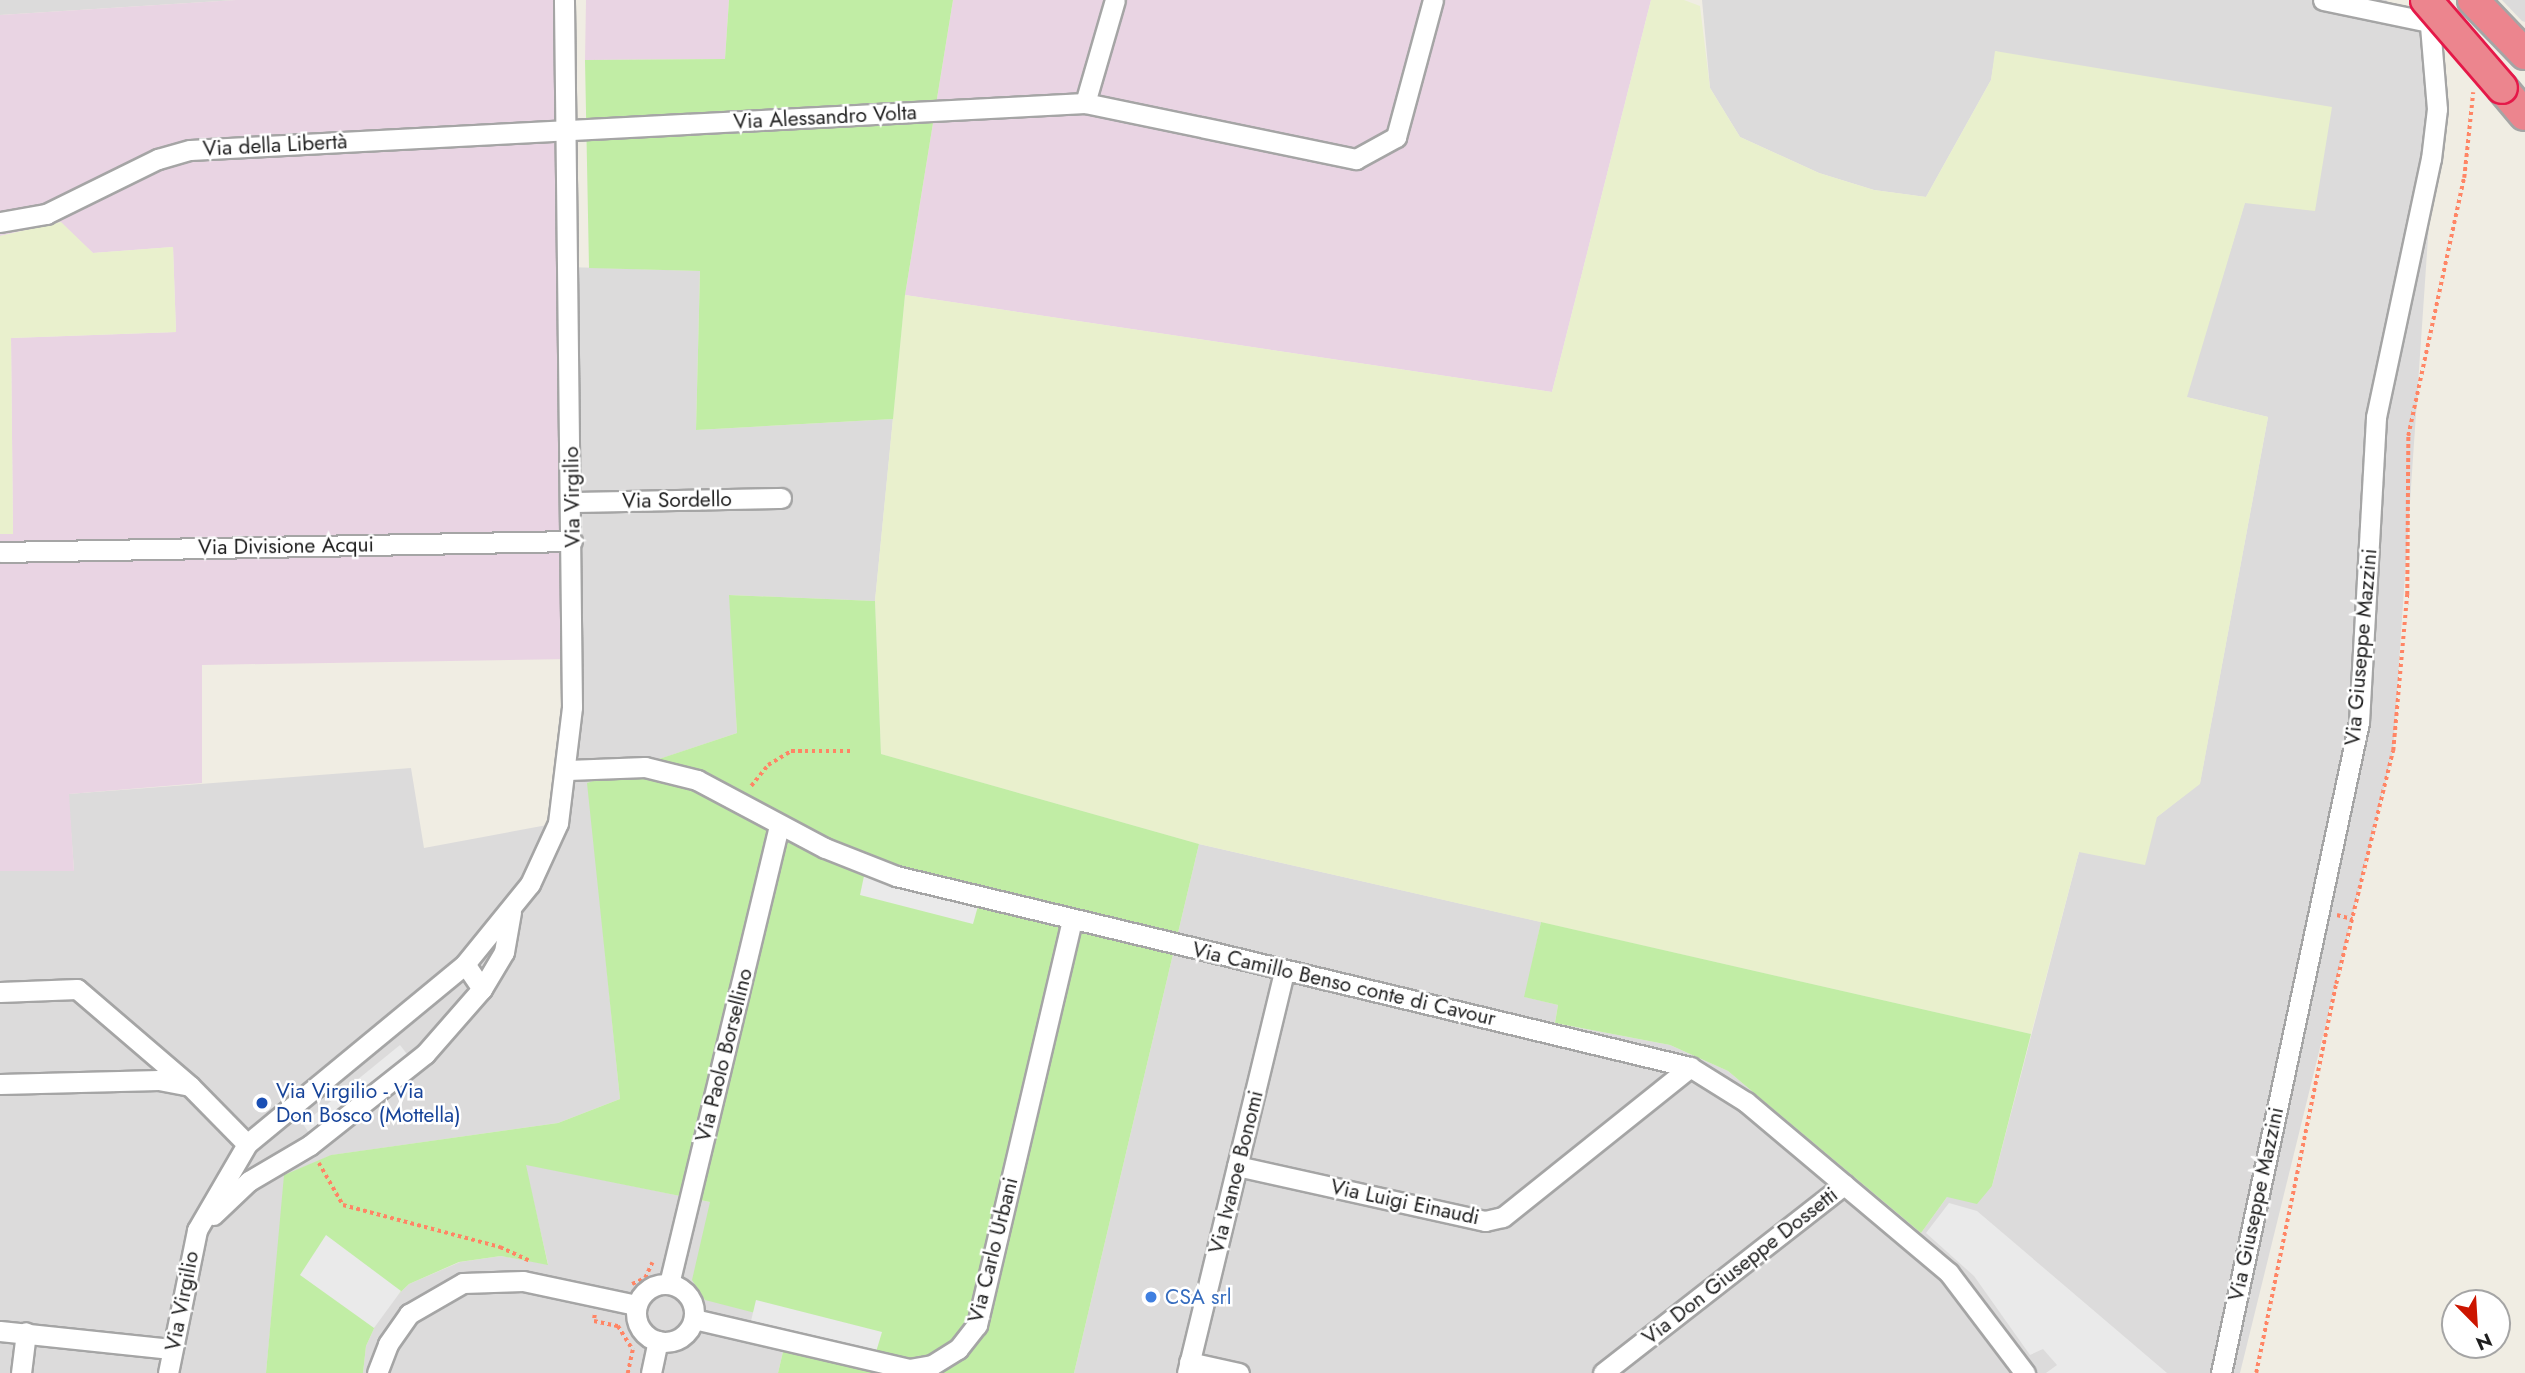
<!DOCTYPE html>
<html>
<head>
<meta charset="utf-8">
<style>
	body { margin:0 }
	#map { position:relative; width:2525px; height:1373px; overflow:hidden; background:#f0ede3; font-family:Jost,sans-serif }
	div>[style] { position:absolute }
	.residential>* { inset:0; background:#dcdbdb }
	.industrial>* { inset:0; background:#e9d4e3 }
	.farmland>* { inset:0; background:#e9f0cd }
	.grass>* { inset:0; background:#c1eda5 }
	.parking>* { inset:0; background:#eaeaea }
	.path>* { height:3.5px; margin-top:-1.75px; transform-origin:0; background:repeating-linear-gradient(90deg,#ff8565 0 3.5px,transparent 0 7px) }
	.roads { filter:drop-shadow(2px 0 #a5a5a5) drop-shadow(-2px 0 #a5a5a5) drop-shadow(0 2px #a5a5a5) drop-shadow(0 -2px #a5a5a5) }
	.minor>* { height:19px; margin:-9.5px; padding:0 9.5px; transform-origin:9.5px; border-radius:9.5px; background:#fff }
	.minor>.ring { margin:-9.5px; padding:0; box-sizing:content-box; background:none; border:19px solid #fff; border-radius:50% }
	.highway>* { height:30px; margin:-15px; padding:0 15px; transform-origin:15px; border-radius:15px; background:#ec858e }
	.bridges { filter:drop-shadow(2px 0 #e51949) drop-shadow(-2px 0 #e51949) drop-shadow(0 2px #e51949) drop-shadow(0 -2px #e51949) }
	.highway-bridge>* { height:30px; margin:-15px; padding:0 15px; transform-origin:15px; border-radius:15px; background:#ec858e }
	.dots>* { width:19px; height:19px; translate:-50% -50%; box-sizing:border-box; border:4px solid #fff; border-radius:50% }
	span { translate:-50% -50%; white-space:nowrap; text-align:center; line-height:1.15; -webkit-text-stroke:5px #fff; paint-order:stroke }
	.street-label { font-size:21px; color:#1e1e1e }
	.transit-label { font-size:21px; color:#164399 }
	.left { translate:0 -50%; text-align:left }
	.shop-label { font-size:21px; color:#366cbe }
	.north { position:absolute; left:2441px; top:1289px; width:70px; height:70px; box-sizing:border-box; background:#fff; border:2px solid #a5a5a5; border-radius:50%; rotate:156deg; font-size:19px; font-weight:700; line-height:28px; text-align:center; color:#1e1e1e }
	.north::after { content:''; display:block; margin:auto; width:24px; height:32px; background:#cc1500; clip-path:polygon(50% 0,100% 100%,50% 72%,0 100%) }
</style>
</head>
<body>
<div id="map">
	<div class="residential">
		<i style="clip-path:polygon(0 0,236px 0,0 15px)"></i>
		<i style="clip-path:polygon(1702px 0,2386px 0,2435px 45px,2440px 62px,2393px 751px,2240px 1373px,1074px 1373px,1199px 844px,1541px 922px,1525px 997px,1558px 1005px,1555px 1023px,1670px 1045px,1728px 1071px,1921px 1233px,1947px 1197px,1992px 1186px,2079px 852px,2157px 817px,2200px 783px,2268px 417px,2186px 397px,2245px 202px,1996px 51px,1991px 80px,1926px 197px,1874px 190px,1819px 173px,1740px 137px,1710px 88px)"></i>
		<i style="clip-path:polygon(2502px 0,2525px 0,2525px 22px,2522px 21px)"></i>
		<i style="clip-path:polygon(567px 267px,700px 271px,696px 430px,893px 419px,875px 601px,730px 595px,737px 733px,588px 783px,620px 1099px,558px 1123px,332px 1155px,285px 1175px,266px 1373px,0 1373px,0 871px,74px 870px,68px 794px,411px 768px,424px 848px,558px 823px,568px 770px)"></i>
		<i style="clip-path:polygon(525px 1164px,710px 1202px,790px 1322px,778px 1373px,363px 1373px,366px 1346px,383px 1309px,409px 1284px,460px 1262px,501px 1256px,548px 1264px)"></i>
	</div>
	<div class="industrial">
		<i style="clip-path:polygon(236px 0,565px 0,572px 659px,202px 665px,202px 783px,69px 794px,74px 871px,0 871px,0 534px,13px 534px,11px 338px,176px 332px,173px 247px,93px 253px,60px 222px,0 236px,0 15px)"></i>
		<i style="clip-path:polygon(586px 0,729px 0,725px 59px,585px 60px)"></i>
		<i style="clip-path:polygon(953px 0,1651px 0,1552px 392px,905px 295px)"></i>
	</div>
	<div class="farmland">
		<i style="clip-path:polygon(1651px 0,1684px 0,1700px 6px,1710px 88px,1740px 137px,1819px 173px,1874px 190px,1926px 197px,1991px 80px,1995px 51px,2332px 107px,2315px 211px,2245px 203px,2187px 397px,2268px 417px,2200px 784px,2157px 817px,2145px 865px,2079px 852px,2031px 1034px,1199px 844px,881px 754px,875px 601px,905px 295px,1552px 392px)"></i>
		<i style="clip-path:polygon(61px 222px,93px 253px,173px 247px,176px 332px,11px 338px,13px 534px,0 534px,0 236px)"></i>
	</div>
	<div class="grass">
		<i style="clip-path:polygon(729px 0,953px 0,905px 295px,893px 419px,696px 430px,700px 271px,589px 268px,585px 60px,725px 59px)"></i>
		<i style="clip-path:polygon(729px 595px,875px 601px,881px 754px,1199px 844px,1074px 1373px,778px 1373px,790px 1322px,705px 1300px,692px 1280px,710px 1202px,526px 1165px,548px 1265px,501px 1256px,459px 1262px,409px 1284px,383px 1309px,366px 1346px,363px 1373px,266px 1373px,284px 1175px,331px 1155px,558px 1123px,620px 1099px,587px 783px,737px 733px)"></i>
		<i style="clip-path:polygon(1541px 922px,2031px 1034px,1992px 1186px,1977px 1204px,1947px 1197px,1921px 1233px,1728px 1071px,1670px 1045px,1555px 1023px,1558px 1005px,1524px 997px)"></i>
	</div>
	<div class="parking">
		<i style="clip-path:polygon(864px 876px,978px 906px,973px 924px,860px 895px)"></i>
		<i style="clip-path:polygon(400px 1045px,410px 1058px,311px 1136px,303px 1124px)"></i>
		<i style="clip-path:polygon(1949px 1203px,1977px 1211px,2167px 1373px,2046px 1373px,2057px 1365px,2043px 1349px,2030px 1355px,1974px 1276px,1926px 1233px)"></i>
		<i style="clip-path:polygon(326px 1235px,401px 1291px,374px 1328px,300px 1275px)"></i>
		<i style="clip-path:polygon(756px 1300px,882px 1332px,876px 1352px,751px 1321px)"></i>
	</div>
	<div class="path">
		<i style="left:751px;top:786px;width:27px;rotate:-51deg"></i>
		<i style="left:768px;top:765px;width:27px;rotate:-31deg"></i>
		<i style="left:791px;top:751px;width:59px"></i>
		<i style="left:2337px;top:915px;width:16px;rotate:15deg"></i>
		<i style="left:319px;top:1163px;width:48px;rotate:60.3deg"></i>
		<i style="left:343px;top:1205px;width:163px;rotate:15deg"></i>
		<i style="left:500px;top:1247px;width:33px;rotate:25deg"></i>
		<i style="left:632px;top:1284px;width:14px;rotate:-25deg"></i>
		<i style="left:645px;top:1278px;width:17px;rotate:-65deg"></i>
		<i style="left:595px;top:1315px;width:6px;rotate:99deg"></i>
		<i style="left:594px;top:1321px;width:25px;rotate:12deg"></i>
		<i style="left:618px;top:1326px;width:28px;rotate:58deg"></i>
		<i style="left:633px;top:1350px;width:24px;rotate:102deg"></i>
		<i style="left:2256px;top:1373px;width:397px;rotate:-78.4deg"></i>
		<i style="left:2336px;top:984px;width:240px;rotate:-76.3deg"></i>
		<i style="left:2393px;top:751px;width:157px;rotate:-84.9deg"></i>
		<i style="left:2407px;top:595px;width:159px;rotate:-89.6deg"></i>
		<i style="left:2408px;top:436px;width:264px;rotate:-77.8deg"></i>
		<i style="left:2464px;top:178px;width:86px;rotate:-84deg"></i>
	</div>
	<div class="roads">
		<div class="minor">
			<i style="left:2323px;top:0;width:108px;rotate:11.7deg"></i>
			<i style="left:1085px;top:103px;width:107px;rotate:-73.8deg"></i>
			<i style="left:0;top:222px;width:47px;rotate:-9.9deg"></i>
			<i style="left:46px;top:214px;width:125px;rotate:-26.2deg"></i>
			<i style="left:158px;top:159px;width:33px;rotate:-16deg"></i>
			<i style="left:190px;top:150px;width:896px;rotate:-3.01deg"></i>
			<i style="left:1085px;top:103px;width:277px;rotate:11.7deg"></i>
			<i style="left:1356px;top:159px;width:46px;rotate:-28.8deg"></i>
			<i style="left:1396px;top:137px;width:142px;rotate:-74.9deg"></i>
			<i style="left:572px;top:502px;width:209px;rotate:-1.1deg"></i>
			<i style="left:0;top:552px;width:572px;rotate:-1.1deg"></i>
			<i style="left:568px;top:770px;width:77px;rotate:-2.2deg"></i>
			<i style="left:645px;top:767px;width:54px;rotate:14deg"></i>
			<i style="left:697px;top:780px;width:145px;rotate:28deg"></i>
			<i style="left:825px;top:848px;width:76px;rotate:21.5deg"></i>
			<i style="left:896px;top:876px;width:817px;rotate:13.53deg"></i>
			<i style="left:1690px;top:1067px;width:66px;rotate:32deg"></i>
			<i style="left:1746px;top:1102px;width:265px;rotate:40.1deg"></i>
			<i style="left:1949px;top:1273px;width:126px;rotate:52.8deg"></i>
			<i style="left:482px;top:989px;width:43px;rotate:-59.3deg"></i>
			<i style="left:504px;top:952px;width:41px;rotate:-80.1deg"></i>
			<i style="left:0;top:992px;width:77px;rotate:-2.2deg"></i>
			<i style="left:77px;top:989px;width:149px;rotate:40.6deg"></i>
			<i style="left:190px;top:1086px;width:32px;rotate:-169deg"></i>
			<i style="left:159px;top:1080px;width:159px;rotate:178.6deg"></i>
			<i style="left:190px;top:1086px;width:81px;rotate:45.5deg"></i>
			<i style="left:1237px;top:1166px;width:254px;rotate:12.5deg"></i>
			<i style="left:1485px;top:1221px;width:18px;rotate:-13deg"></i>
			<i style="left:1503px;top:1217px;width:240px;rotate:-38.7deg"></i>
			<i style="left:213px;top:1215px;width:50px;rotate:-43.4deg"></i>
			<i style="left:249px;top:1181px;width:71px;rotate:-30.5deg"></i>
			<i style="left:310px;top:1145px;width:147px;rotate:-38.4deg"></i>
			<i style="left:425px;top:1054px;width:86px;rotate:-48.8deg"></i>
			<i style="left:482px;top:989px;width:30px;rotate:-124deg"></i>
			<i class="ring" style="left:636px;top:1284px;width:39px;height:39px"></i>
			<i style="left:669px;top:1284px;width:471px;rotate:-76.5deg"></i>
			<i style="left:694px;top:1319px;width:221px;rotate:13.1deg"></i>
			<i style="left:909px;top:1369px;width:23px;rotate:-10deg"></i>
			<i style="left:932px;top:1365px;width:31px;rotate:-32deg"></i>
			<i style="left:958px;top:1349px;width:31px;rotate:-52deg"></i>
			<i style="left:977px;top:1325px;width:416px;rotate:-76.8deg"></i>
			<i style="left:0;top:1331px;width:172px;rotate:6deg"></i>
			<i style="left:1189px;top:1362px;width:51px;rotate:12.4deg"></i>
			<i style="left:21px;top:1373px;width:41px;rotate:-83deg"></i>
			<i style="left:168px;top:1373px;width:146px;rotate:-78.5deg"></i>
			<i style="left:197px;top:1230px;width:99px;rotate:-59.8deg"></i>
			<i style="left:247px;top:1144px;width:283px;rotate:-39.5deg"></i>
			<i style="left:465px;top:964px;width:103px;rotate:-50.9deg"></i>
			<i style="left:530px;top:884px;width:67px;rotate:-65.3deg"></i>
			<i style="left:558px;top:823px;width:117px;rotate:-83.1deg"></i>
			<i style="left:572px;top:707px;width:707px;rotate:-90.65deg"></i>
			<i style="left:377px;top:1373px;width:31px;rotate:-69deg"></i>
			<i style="left:388px;top:1344px;width:37px;rotate:-55deg"></i>
			<i style="left:409px;top:1314px;width:62px;rotate:-29.9deg"></i>
			<i style="left:463px;top:1283px;width:60px;rotate:-1.9deg"></i>
			<i style="left:523px;top:1281px;width:116px;rotate:12deg"></i>
			<i style="left:651px;top:1373px;width:33px;rotate:-78deg"></i>
			<i style="left:1187px;top:1373px;width:414px;rotate:-76.4deg"></i>
			<i style="left:1603px;top:1373px;width:306px;rotate:-38deg"></i>
			<i style="left:2221px;top:1373px;width:665px;rotate:-78.03deg"></i>
			<i style="left:2359px;top:722px;width:305px;rotate:-86.8deg"></i>
			<i style="left:2376px;top:417px;width:264px;rotate:-78deg"></i>
			<i style="left:2431px;top:159px;width:50px;rotate:-83.2deg"></i>
			<i style="left:2437px;top:109px;width:108px;rotate:-94.8deg"></i>
		</div>
		<div class="highway">
			<i style="left:2473px;top:0;width:75px;rotate:46.1deg"></i>
			<i style="left:2502px;top:88px;width:35px;rotate:50deg"></i>
		</div>
	</div>
	<div class="bridges">
		<div class="highway-bridge">
			<i style="left:2426px;top:0;width:116px;rotate:49.2deg"></i>
		</div>
	</div>
	<div class="dots">
		<i style="left:262px;top:1103px;background:#1a4fb4"></i>
		<i style="left:1151px;top:1297px;background:#3f7fe0"></i>
	</div>
	<div class="street-label">
		<span style="left:825px;top:117px;rotate:-3deg">Via Alessandro Volta</span>
		<span style="left:275px;top:145px;rotate:-3deg">Via della Libertà</span>
		<span style="left:572px;top:497px;rotate:-91deg">Via Virgilio</span>
		<span style="left:677px;top:500px;rotate:-1deg">Via Sordello</span>
		<span style="left:286px;top:546px;rotate:-1deg">Via Divisione Acqui</span>
		<span style="left:2361px;top:647px;rotate:-85deg">Via Giuseppe Mazzini</span>
		<span style="left:1344px;top:984px;rotate:13deg">Via Camillo Benso conte di Cavour</span>
		<span style="left:724px;top:1055px;rotate:-76deg">Via Paolo Borsellino</span>
		<span style="left:1236px;top:1172px;rotate:-76deg">Via Ivanoe Bonomi</span>
		<span style="left:1405px;top:1202px;rotate:12deg">Via Luigi Einaudi</span>
		<span style="left:2256px;top:1204px;rotate:-78deg">Via Giuseppe Mazzini</span>
		<span style="left:993px;top:1250px;rotate:-76deg">Via Carlo Urbani</span>
		<span style="left:1740px;top:1266px;rotate:-38deg">Via Don Giuseppe Dossetti</span>
		<span style="left:182px;top:1301px;rotate:-79deg">Via Virgilio</span>
	</div>
	<div class="transit-label">
		<span class="left" style="left:276px;top:1103px">Via Virgilio - Via<br>Don Bosco (Mottella)</span>
	</div>
	<div class="shop-label">
		<span class="left" style="left:1165px;top:1297px">CSA srl</span>
	</div>
	<div class="north">N</div>
</div>
</body>
</html>
